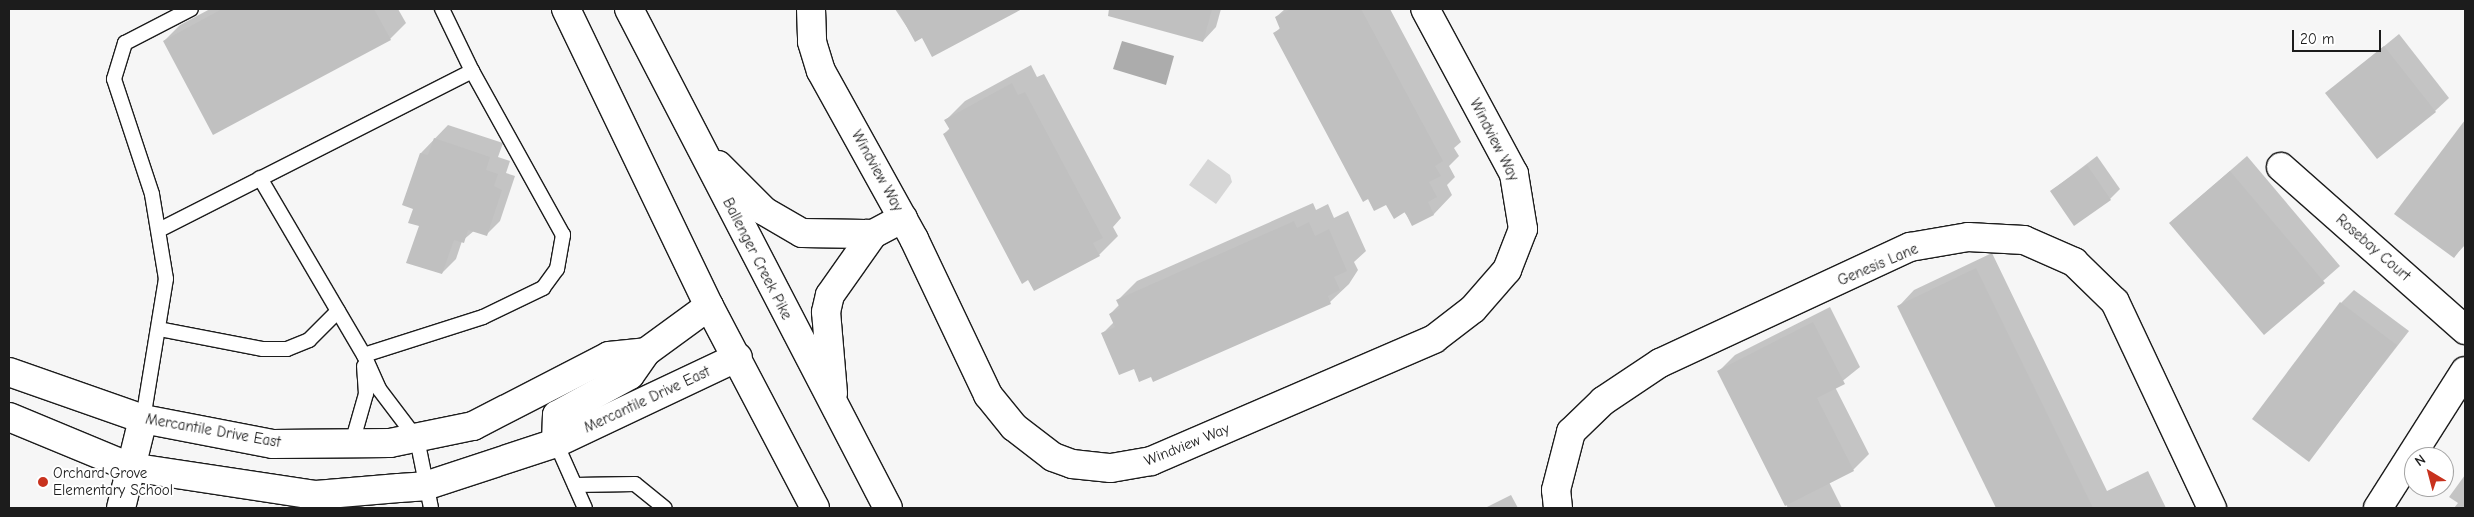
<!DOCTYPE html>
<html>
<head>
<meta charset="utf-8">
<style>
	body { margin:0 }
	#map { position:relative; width:2474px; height:517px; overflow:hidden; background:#f6f6f6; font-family:"Comic Neue",sans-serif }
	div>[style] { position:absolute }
	.green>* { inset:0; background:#d6d6d6 }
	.water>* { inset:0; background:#acacac }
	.shadow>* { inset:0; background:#0003 }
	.building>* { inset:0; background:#c0c0c0 }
	.roads { filter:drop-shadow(1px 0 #1c1c1c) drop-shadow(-1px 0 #1c1c1c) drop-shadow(0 1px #1c1c1c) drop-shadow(0 -1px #1c1c1c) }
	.lane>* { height:14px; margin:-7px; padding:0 7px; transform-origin:7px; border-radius:7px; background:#fff }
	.street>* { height:28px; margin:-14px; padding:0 14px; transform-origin:14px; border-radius:14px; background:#fff }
	.secondary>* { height:28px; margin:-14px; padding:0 14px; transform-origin:14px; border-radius:14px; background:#fff }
	.dots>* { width:14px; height:14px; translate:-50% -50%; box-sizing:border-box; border:2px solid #fff; border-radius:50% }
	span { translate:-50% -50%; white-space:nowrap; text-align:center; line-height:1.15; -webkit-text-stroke:4px #fff; paint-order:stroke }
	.street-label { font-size:15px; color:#1c1c1c }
	.poi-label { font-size:15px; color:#1c1c1c }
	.left { translate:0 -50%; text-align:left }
	.frame { position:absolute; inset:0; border:10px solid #1c1c1c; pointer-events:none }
	.north { position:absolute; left:2404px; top:447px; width:50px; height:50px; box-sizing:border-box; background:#fff; border:1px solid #a4a4a4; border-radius:50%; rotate:323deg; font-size:14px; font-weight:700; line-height:20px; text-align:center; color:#1c1c1c }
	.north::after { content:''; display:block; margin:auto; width:18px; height:22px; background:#c8321e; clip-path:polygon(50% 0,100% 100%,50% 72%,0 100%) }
	.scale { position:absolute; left:2292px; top:30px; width:89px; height:22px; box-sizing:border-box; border:2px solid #1c1c1c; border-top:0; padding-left:6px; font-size:15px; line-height:18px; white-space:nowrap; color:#1c1c1c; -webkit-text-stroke:4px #fff; paint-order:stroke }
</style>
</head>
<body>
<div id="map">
	<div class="green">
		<i style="clip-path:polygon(1208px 159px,1230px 175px,1232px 182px,1216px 204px,1189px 185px)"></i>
	</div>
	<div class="water">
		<i style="clip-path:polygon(1122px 41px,1174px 56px,1166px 85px,1113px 69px)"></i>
	</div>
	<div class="shadow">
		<i style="clip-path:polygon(210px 9px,398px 9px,406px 23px,390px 39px,164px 41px,180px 25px)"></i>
		<i style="clip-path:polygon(895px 9px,1019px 9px,933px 55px,923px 37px,916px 41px)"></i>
		<i style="clip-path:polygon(1145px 9px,1221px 9px,1216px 27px,1203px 41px,1140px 23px)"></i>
		<i style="clip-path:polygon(1285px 9px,1390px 9px,1461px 142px,1454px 148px,1459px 156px,1449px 166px,1455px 177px,1447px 185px,1452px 195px,1434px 214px,1413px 224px,1274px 34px,1281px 27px,1276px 17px)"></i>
		<i style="clip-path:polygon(2399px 34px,2449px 98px,2435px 111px,2327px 93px)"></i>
		<i style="clip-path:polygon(1031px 65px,1037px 77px,1044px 74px,1121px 218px,1113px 227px,1118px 236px,1099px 255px,944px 134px,950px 128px,946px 120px,965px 101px)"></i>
		<i style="clip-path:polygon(2465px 122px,2465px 245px,2454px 257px,2396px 214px)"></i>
		<i style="clip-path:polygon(448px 125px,503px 143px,498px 157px,510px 161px,506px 173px,515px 176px,500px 221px,487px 234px,475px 230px,462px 241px,456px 259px,442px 273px,414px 208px,404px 205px,421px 153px)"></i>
		<i style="clip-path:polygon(2097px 156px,2120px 189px,2110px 199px,2051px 191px)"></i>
		<i style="clip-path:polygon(2247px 156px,2340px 266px,2264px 333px,2170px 223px)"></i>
		<i style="clip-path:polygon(1313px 203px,1316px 210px,1328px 204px,1334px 218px,1348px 211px,1366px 251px,1354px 262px,1358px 270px,1349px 284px,1330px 302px,1152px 375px,1135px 367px,1102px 334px,1114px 322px,1110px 314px,1119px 305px,1118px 300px,1137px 281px)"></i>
		<i style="clip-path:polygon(1992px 253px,2107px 491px,2148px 471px,2166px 508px,1997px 508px,1899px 306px,1914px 290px)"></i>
		<i style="clip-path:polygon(2354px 290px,2409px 331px,2309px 460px,2341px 303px)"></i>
		<i style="clip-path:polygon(1830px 307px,1860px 367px,1835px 387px,1869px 454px,1853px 470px,1829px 482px,1842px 508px,1788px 508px,1719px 371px,1735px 355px)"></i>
		<i style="clip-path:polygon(2465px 475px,2465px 508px,2454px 508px,2458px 503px,2449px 497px)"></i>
		<i style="clip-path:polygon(1511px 495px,1518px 508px,1485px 508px)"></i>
	</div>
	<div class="building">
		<i style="clip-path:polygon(222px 9px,374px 9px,391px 40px,213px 135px,163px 41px)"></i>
		<i style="clip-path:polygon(897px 9px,1022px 9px,932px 57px,922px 38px,915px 42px)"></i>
		<i style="clip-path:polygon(1109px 9px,1212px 9px,1203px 42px,1108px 16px)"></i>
		<i style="clip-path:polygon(1291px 9px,1361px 9px,1443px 161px,1435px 166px,1441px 176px,1429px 182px,1437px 197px,1428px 202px,1434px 215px,1412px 226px,1405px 212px,1394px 219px,1386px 205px,1374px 211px,1368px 199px,1363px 202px,1273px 33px,1280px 29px,1275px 17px)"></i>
		<i style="clip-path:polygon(2384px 46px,2436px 112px,2377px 159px,2325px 93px)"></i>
		<i style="clip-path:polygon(1012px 83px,1018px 95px,1025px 92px,1103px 238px,1093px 243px,1100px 256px,1034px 291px,1028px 280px,1022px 284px,943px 134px,950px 130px,944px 120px)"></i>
		<i style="clip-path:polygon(2465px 120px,2465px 243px,2454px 258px,2394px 214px)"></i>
		<i style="clip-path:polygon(434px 138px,490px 157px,486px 170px,498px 174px,494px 186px,502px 190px,487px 236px,468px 230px,464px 243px,454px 240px,442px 274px,406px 263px,419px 226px,408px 223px,413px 209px,402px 205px,420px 153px,428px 155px)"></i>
		<i style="clip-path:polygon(2087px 165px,2111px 200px,2074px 226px,2050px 191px)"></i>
		<i style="clip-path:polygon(2230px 171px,2325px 283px,2264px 335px,2169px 223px)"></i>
		<i style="clip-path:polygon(1294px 221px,1297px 228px,1309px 222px,1315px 236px,1329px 229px,1347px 271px,1334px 277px,1340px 290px,1328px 296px,1331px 304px,1153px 382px,1151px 377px,1139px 382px,1134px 369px,1119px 375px,1101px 333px,1115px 327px,1109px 314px,1120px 308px,1116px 300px)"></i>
		<i style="clip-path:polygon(1976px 268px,2093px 508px,1996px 508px,1897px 306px)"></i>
		<i style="clip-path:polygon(2340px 302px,2397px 345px,2309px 462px,2252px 419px)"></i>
		<i style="clip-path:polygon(1813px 322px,1845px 384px,1817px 398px,1854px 471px,1785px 506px,1717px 371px)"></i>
	</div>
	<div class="roads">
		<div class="lane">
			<i style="left:260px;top:178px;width:205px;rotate:59.6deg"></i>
			<i style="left:364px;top:355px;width:125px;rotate:-17.7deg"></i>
			<i style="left:483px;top:317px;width:67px;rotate:-25.8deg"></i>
			<i style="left:543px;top:288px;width:24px;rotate:-54deg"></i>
			<i style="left:557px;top:269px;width:35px;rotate:-80deg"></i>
			<i style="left:563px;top:235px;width:188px;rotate:-119deg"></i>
			<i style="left:161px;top:229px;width:349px;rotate:-26.9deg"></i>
			<i style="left:472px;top:71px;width:69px;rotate:-115.8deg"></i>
			<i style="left:159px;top:329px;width:106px;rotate:10.9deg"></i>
			<i style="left:263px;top:349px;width:24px"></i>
			<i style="left:287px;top:349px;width:24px;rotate:-22deg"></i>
			<i style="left:309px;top:340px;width:41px;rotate:-45deg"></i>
			<i style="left:364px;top:355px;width:37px;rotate:66deg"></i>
			<i style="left:379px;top:389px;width:63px;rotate:52.8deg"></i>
			<i style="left:417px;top:439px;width:70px;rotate:78.5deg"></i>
			<i style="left:143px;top:419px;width:142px;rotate:-80.7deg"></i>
			<i style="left:166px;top:279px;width:86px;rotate:-99.4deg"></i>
			<i style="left:152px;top:194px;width:121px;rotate:-108.3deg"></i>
			<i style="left:114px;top:79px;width:38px;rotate:-73deg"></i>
			<i style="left:125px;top:43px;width:74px;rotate:-27.3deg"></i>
			<i style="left:352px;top:443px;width:51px;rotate:-74.1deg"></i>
			<i style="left:366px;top:394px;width:28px;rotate:-94deg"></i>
			<i style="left:556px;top:443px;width:71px;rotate:66deg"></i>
			<i style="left:575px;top:485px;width:60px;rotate:-1deg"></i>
			<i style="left:635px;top:484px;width:38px;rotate:39deg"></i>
		</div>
		<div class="street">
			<i style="left:811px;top:9px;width:33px;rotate:88deg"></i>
			<i style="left:812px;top:42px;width:30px;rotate:73deg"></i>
			<i style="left:821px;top:71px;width:192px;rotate:61deg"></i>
			<i style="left:914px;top:239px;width:173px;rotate:64.6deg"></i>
			<i style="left:988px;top:395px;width:41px;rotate:50.9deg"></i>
			<i style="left:1014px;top:427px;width:49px;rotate:37.6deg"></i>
			<i style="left:1053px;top:457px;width:20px;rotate:20deg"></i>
			<i style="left:1072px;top:464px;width:39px;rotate:6deg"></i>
			<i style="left:1111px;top:468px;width:41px;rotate:-9.9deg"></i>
			<i style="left:1151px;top:461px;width:308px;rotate:-23.3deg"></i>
			<i style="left:1434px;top:339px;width:49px;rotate:-37.6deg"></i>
			<i style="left:1473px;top:309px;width:52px;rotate:-48.9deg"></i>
			<i style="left:1507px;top:270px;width:44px;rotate:-68.7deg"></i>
			<i style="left:1523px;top:229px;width:56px;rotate:-99.3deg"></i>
			<i style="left:1514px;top:174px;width:187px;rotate:-118.3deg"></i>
			<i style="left:2281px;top:167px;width:246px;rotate:41.5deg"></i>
			<i style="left:9px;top:372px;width:142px;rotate:19.3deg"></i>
			<i style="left:143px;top:419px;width:132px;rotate:10.9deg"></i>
			<i style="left:273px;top:444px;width:117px;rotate:-0.5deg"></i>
			<i style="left:390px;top:443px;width:85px;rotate:-11.6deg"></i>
			<i style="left:473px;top:426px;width:153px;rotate:-27.2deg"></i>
			<i style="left:609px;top:356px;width:37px;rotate:-6deg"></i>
			<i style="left:9px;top:417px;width:131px;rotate:22.5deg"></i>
			<i style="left:130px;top:467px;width:188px;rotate:8.6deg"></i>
			<i style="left:316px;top:495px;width:83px;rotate:-4.8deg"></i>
			<i style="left:399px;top:488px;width:26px;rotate:-4deg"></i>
			<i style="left:425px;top:486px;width:138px;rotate:-18.2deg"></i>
			<i style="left:556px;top:443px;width:201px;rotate:-25.3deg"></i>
			<i style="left:556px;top:443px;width:28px;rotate:-88deg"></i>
			<i style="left:557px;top:415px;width:83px;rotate:-28.7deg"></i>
			<i style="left:630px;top:375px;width:28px;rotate:-55deg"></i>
			<i style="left:646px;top:352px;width:78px;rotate:-36.1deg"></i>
			<i style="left:121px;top:508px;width:92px;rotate:-76.1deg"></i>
			<i style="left:1558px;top:508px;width:18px;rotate:-96deg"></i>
			<i style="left:1556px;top:490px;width:60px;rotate:-75.5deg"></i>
			<i style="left:1571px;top:432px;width:45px;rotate:-44.1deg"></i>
			<i style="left:1603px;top:401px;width:69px;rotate:-33.7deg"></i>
			<i style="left:1660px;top:363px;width:276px;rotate:-24.9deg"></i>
			<i style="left:1910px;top:247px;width:59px;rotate:-9.8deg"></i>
			<i style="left:1968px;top:237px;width:56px;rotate:3.1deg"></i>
			<i style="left:2024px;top:240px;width:55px;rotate:23.7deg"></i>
			<i style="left:2074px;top:262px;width:57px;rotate:44.3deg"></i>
			<i style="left:2115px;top:302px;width:228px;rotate:64.8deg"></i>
			<i style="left:2378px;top:508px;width:162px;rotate:-57.6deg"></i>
		</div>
		<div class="secondary">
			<i style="left:566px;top:9px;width:330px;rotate:64.3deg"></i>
			<i style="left:709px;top:306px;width:228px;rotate:62.3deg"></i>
			<i style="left:629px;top:9px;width:562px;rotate:62.57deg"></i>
			<i style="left:718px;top:165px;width:65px;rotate:45deg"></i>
			<i style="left:764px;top:211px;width:44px;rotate:30.1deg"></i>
			<i style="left:802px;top:233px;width:71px;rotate:0.8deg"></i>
			<i style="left:833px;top:393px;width:81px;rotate:-94.9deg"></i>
			<i style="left:826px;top:312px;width:17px;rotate:-77deg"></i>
			<i style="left:830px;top:295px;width:75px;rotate:-54.8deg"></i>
			<i style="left:873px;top:234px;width:34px;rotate:-28deg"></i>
		</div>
	</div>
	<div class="dots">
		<i style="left:43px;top:482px;background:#c8321e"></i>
	</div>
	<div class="street-label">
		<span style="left:1494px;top:140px;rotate:63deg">Windview Way</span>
		<span style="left:877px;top:171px;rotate:61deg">Windview Way</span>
		<span style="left:2373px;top:248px;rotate:41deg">Rosebay Court</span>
		<span style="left:757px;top:259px;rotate:63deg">Ballenger Creek Pike</span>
		<span style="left:1878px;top:265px;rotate:-23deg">Genesis Lane</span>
		<span style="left:647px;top:400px;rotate:-25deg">Mercantile Drive East</span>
		<span style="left:213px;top:431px;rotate:10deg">Mercantile Drive East</span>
		<span style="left:1187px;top:445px;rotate:-22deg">Windview Way</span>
	</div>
	<div class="poi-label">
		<span class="left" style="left:53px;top:482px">Orchard Grove<br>Elementary School</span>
	</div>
	<div class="frame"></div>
	<div class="north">N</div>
	<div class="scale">20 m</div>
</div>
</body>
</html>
